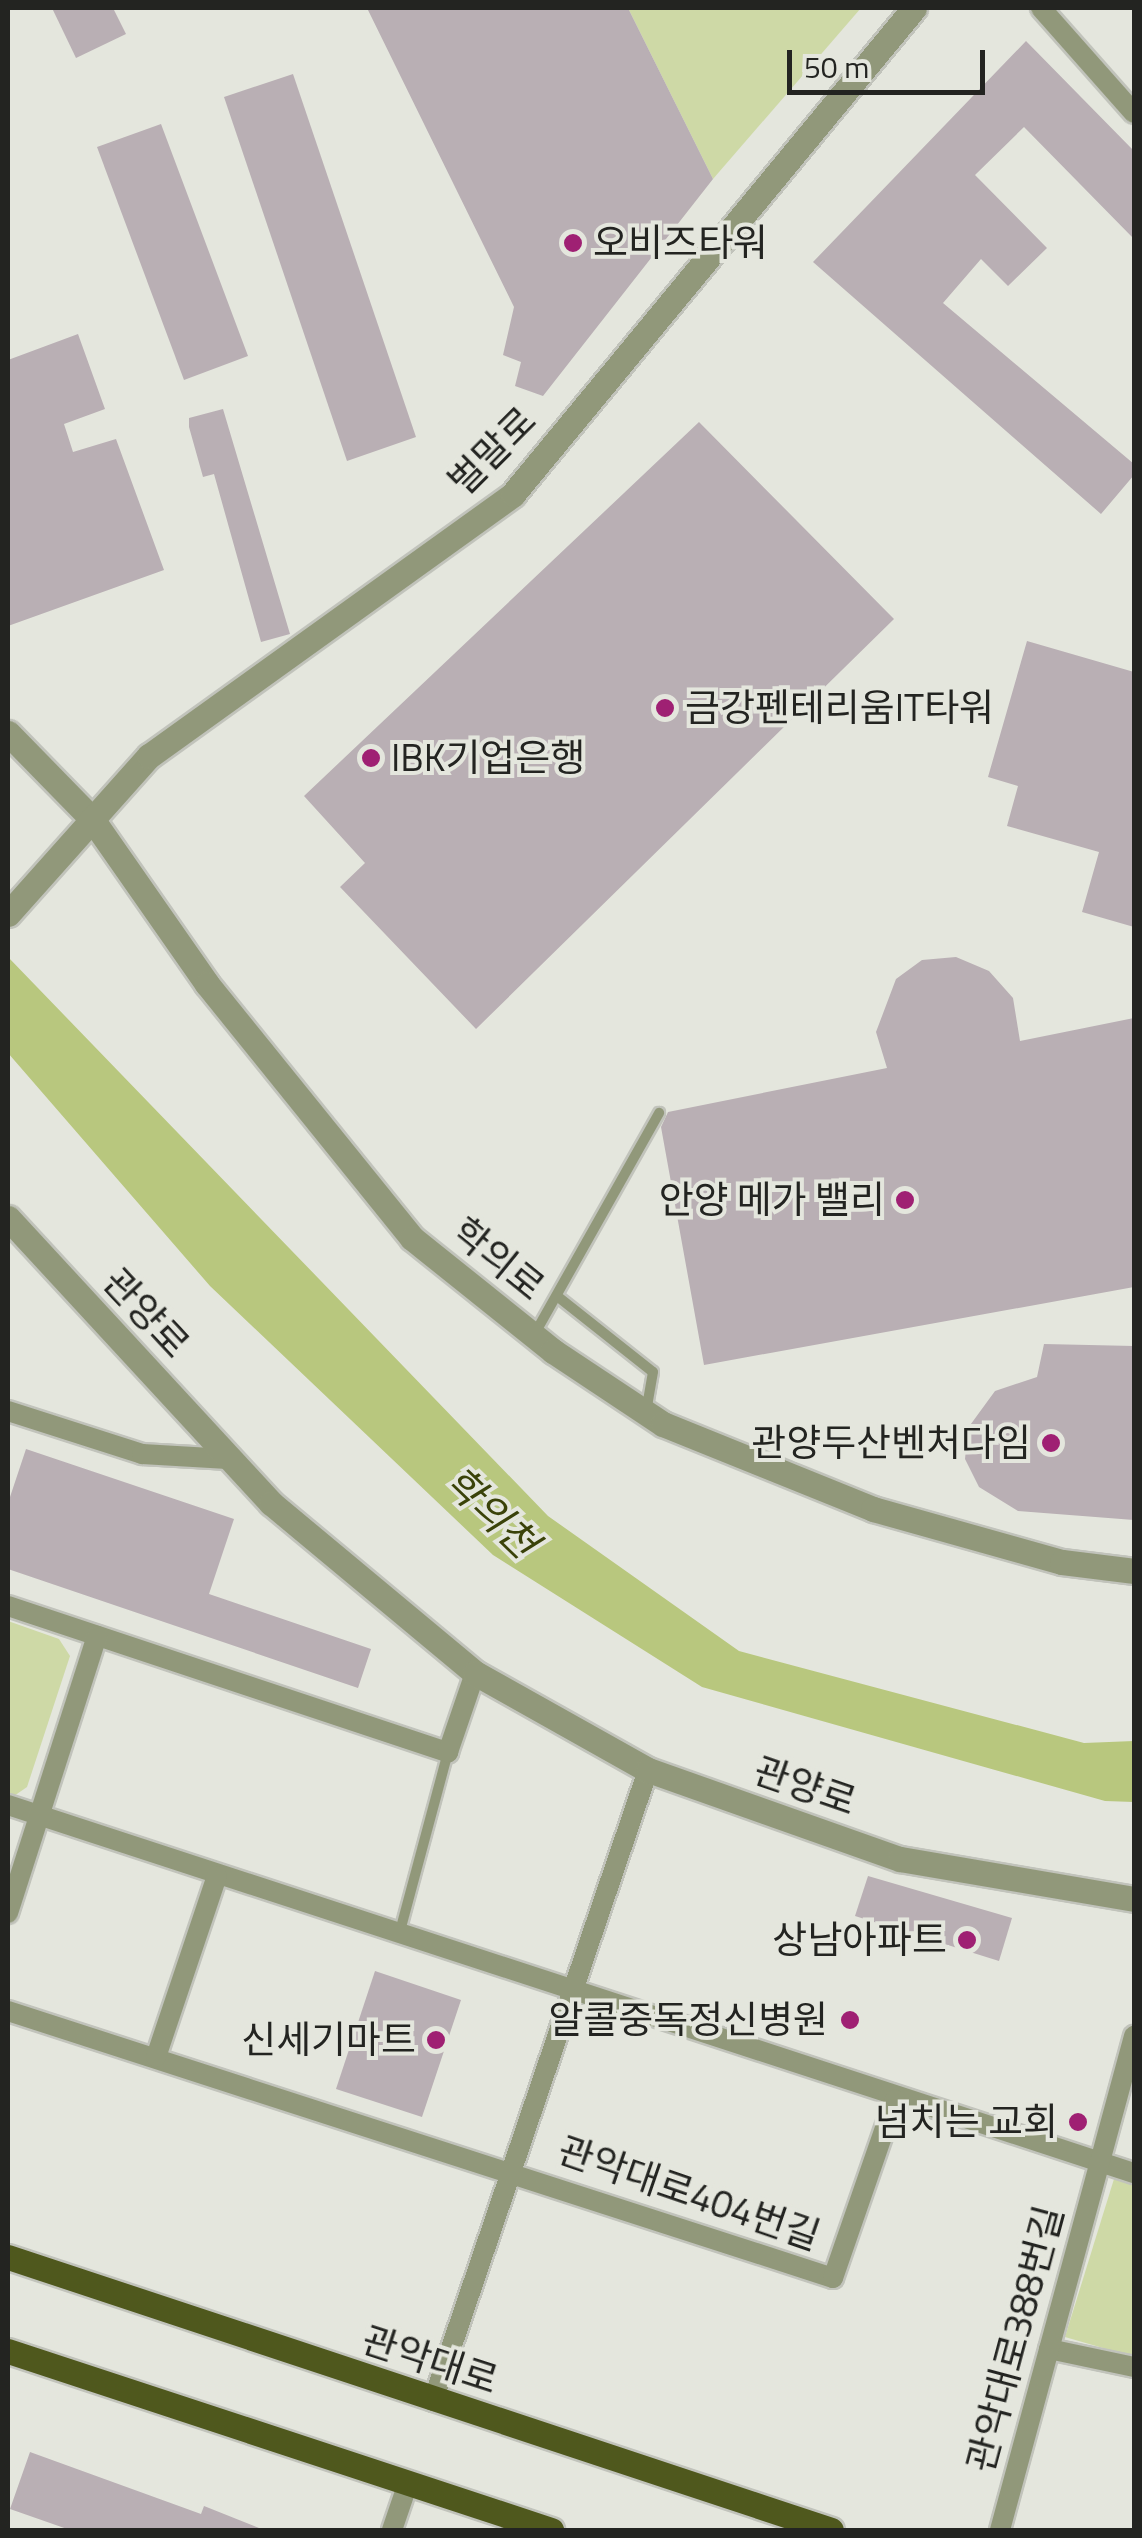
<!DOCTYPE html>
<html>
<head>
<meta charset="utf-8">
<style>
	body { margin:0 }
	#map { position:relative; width:1142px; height:2538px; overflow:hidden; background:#e4e6dd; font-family:"Titillium Web","Noto Sans KR",sans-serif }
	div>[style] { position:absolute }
	.green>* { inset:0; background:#ced9a6 }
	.water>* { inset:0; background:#b8c77e }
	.building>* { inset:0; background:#b9afb4 }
	.roads { filter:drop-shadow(2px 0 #c1c3bb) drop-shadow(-2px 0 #c1c3bb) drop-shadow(0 2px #c1c3bb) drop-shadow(0 -2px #c1c3bb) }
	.service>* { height:10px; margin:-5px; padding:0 5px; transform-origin:5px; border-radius:5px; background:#91987a }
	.minor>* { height:20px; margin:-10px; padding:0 10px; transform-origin:10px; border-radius:10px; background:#91987a }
	.tertiary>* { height:25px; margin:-12.5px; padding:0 12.5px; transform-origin:12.5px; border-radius:12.5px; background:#91987a }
	.primary>* { height:25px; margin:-12.5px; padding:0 12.5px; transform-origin:12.5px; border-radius:12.5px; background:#4f581d }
	.dots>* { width:28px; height:28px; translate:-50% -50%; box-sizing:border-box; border:5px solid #e4e6dd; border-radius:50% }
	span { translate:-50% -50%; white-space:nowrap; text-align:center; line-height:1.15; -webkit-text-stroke:8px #e4e6dd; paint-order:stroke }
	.poi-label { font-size:38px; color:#232421 }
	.left { translate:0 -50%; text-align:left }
	.right { translate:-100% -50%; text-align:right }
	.street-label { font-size:38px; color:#232421 }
	.water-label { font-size:40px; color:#3a4209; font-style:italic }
	.frame { position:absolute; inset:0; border:10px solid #232421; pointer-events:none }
	.scale { position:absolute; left:787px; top:50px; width:198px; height:45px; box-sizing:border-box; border:5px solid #232421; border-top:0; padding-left:12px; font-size:30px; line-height:35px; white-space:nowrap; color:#232421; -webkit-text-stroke:8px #e4e6dd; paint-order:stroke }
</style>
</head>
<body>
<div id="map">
	<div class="green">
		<i style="clip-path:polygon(628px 8px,861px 8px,713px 179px)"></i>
		<i style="clip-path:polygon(8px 1621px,59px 1639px,70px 1656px,27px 1787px,14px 1796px,8px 1793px)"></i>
		<i style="clip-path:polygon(1114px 2179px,1134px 2183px,1134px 2357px,1065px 2337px)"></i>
	</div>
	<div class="water">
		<i style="clip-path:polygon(8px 957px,548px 1516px,739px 1651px,1084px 1743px,1134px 1741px,1134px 1802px,1105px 1801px,702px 1687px,493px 1555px,210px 1286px,8px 1053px)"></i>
	</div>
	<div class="building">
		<i style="clip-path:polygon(52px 8px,113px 8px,126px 34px,76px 58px)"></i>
		<i style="clip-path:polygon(367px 8px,628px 8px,713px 179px,543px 396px,515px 386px,521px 362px,503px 355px,514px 307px)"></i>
		<i style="clip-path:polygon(1026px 41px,1134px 151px,1134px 239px,1024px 127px,975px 175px,1047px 248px,1008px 286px,981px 259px,943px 303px,1134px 464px,1134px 475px,1101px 514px,813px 262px)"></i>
		<i style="clip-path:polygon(293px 74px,416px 437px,347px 461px,224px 97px)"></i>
		<i style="clip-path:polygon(161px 124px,248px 356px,184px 380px,97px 147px)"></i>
		<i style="clip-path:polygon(78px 334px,105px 409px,64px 424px,73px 452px,116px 439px,164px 570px,8px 626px,8px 360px)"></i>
		<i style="clip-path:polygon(223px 409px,290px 634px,261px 642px,214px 474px,203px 477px,189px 427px,189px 418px)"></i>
		<i style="clip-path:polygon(699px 422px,894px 619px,476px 1029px,340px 887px,365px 863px,304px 796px)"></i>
		<i style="clip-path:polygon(1027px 641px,1134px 672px,1134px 927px,1082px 912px,1099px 852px,1007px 826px,1018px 786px,988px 777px)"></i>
		<i style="clip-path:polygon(956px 957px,989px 971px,1013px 998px,1020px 1041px,1134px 1018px,1134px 1287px,704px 1365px,661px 1127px,668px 1112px,887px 1068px,876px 1032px,896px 979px,922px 960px)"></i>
		<i style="clip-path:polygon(1044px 1344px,1134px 1346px,1134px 1520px,1018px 1511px,979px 1487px,965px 1459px,968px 1428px,995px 1391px,1037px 1377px)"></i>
		<i style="clip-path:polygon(26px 1449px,234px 1519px,209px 1594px,371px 1649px,358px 1688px,8px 1569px,8px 1503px)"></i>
		<i style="clip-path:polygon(868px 1876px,1012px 1918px,999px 1961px,855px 1916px)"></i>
		<i style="clip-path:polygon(375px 1971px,461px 2000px,422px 2117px,336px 2089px)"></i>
		<i style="clip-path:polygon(30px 2452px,201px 2514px,204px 2506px,264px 2530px,70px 2530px,10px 2509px)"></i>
	</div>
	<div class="roads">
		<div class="service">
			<i style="left:557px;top:1296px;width:122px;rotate:38.4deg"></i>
			<i style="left:653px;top:1372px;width:41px;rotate:99.9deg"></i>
			<i style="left:534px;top:1335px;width:255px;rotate:-60.6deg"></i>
			<i style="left:399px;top:1935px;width:189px;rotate:-75deg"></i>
		</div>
		<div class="minor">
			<i style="left:1041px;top:8px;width:140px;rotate:48.5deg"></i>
			<i style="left:8px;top:1411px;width:141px;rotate:17.8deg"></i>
			<i style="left:142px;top:1454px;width:86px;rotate:3.3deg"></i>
			<i style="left:8px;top:1606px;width:464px;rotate:18.4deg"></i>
			<i style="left:448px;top:1752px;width:83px;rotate:-71.1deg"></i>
			<i style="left:8px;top:1805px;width:1185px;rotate:18.1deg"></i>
			<i style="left:8px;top:1913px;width:291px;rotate:-72.2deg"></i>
			<i style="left:8px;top:2011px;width:867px;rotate:17.93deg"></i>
			<i style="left:833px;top:2278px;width:189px;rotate:-70.9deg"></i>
			<i style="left:156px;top:2057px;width:191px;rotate:-71.4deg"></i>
			<i style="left:1049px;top:2349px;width:87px;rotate:12deg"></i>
			<i style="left:433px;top:2401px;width:667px;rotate:-71.18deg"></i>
			<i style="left:392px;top:2530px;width:50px;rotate:-71.2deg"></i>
			<i style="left:1000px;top:2530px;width:512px;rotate:-74.82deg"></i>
		</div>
		<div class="tertiary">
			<i style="left:8px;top:733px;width:120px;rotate:45.7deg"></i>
			<i style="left:92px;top:819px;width:201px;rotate:55.1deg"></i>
			<i style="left:207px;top:984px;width:326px;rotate:51.1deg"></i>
			<i style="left:412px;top:1238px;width:181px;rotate:38.7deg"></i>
			<i style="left:553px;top:1351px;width:132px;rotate:33.6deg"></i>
			<i style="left:663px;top:1424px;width:227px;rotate:22deg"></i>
			<i style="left:873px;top:1509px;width:196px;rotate:15.7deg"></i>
			<i style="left:1062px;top:1562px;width:73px;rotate:7.1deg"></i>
			<i style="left:8px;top:914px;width:212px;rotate:-48.3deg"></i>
			<i style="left:149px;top:756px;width:448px;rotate:-35.7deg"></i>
			<i style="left:513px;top:494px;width:630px;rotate:-50.47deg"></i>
			<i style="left:8px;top:1218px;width:388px;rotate:47.3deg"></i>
			<i style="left:271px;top:1503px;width:266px;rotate:39.8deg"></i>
			<i style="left:475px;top:1673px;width:198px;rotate:29.3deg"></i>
			<i style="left:648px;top:1770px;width:267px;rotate:19.5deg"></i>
			<i style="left:900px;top:1859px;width:237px;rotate:9.7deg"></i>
		</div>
		<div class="primary">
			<i style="left:8px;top:2257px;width:867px;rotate:18.35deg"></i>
			<i style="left:8px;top:2351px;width:572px;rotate:18.24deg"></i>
		</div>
	</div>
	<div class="dots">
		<i style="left:573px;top:243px;background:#9f2073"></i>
		<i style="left:665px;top:708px;background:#9f2073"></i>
		<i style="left:371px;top:758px;background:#9f2073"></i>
		<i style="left:905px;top:1200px;background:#9f2073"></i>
		<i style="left:1051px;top:1443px;background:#9f2073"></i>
		<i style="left:967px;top:1940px;background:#9f2073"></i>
		<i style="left:850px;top:2020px;background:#9f2073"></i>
		<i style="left:436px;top:2040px;background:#9f2073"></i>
		<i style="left:1078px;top:2122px;background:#9f2073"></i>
	</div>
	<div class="poi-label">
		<span class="left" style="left:593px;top:243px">오비즈타워</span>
		<span class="left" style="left:685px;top:708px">금강펜테리움IT타워</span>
		<span class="left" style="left:391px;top:758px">IBK기업은행</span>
		<span class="right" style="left:885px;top:1200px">안양 메가 밸리</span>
		<span class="right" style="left:1031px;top:1443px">관양두산벤처다임</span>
		<span class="right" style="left:947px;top:1940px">상남아파트</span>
		<span class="right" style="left:828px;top:2020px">알콜중독정신병원</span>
		<span class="right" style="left:416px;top:2040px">신세기마트</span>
		<span class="right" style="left:1058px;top:2122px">넘치는 교회</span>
	</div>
	<div class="street-label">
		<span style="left:492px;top:451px;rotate:-45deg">벌말로</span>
		<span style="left:498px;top:1259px;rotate:39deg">학의로</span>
		<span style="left:146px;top:1313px;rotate:47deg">관양로</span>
		<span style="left:805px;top:1786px;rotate:19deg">관양로</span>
		<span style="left:689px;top:2193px;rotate:19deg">관악대로404번길</span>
		<span style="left:1015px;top:2339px;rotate:-75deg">관악대로388번길</span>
		<span style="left:430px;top:2360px;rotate:18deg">관악대로</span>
	</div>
	<div class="water-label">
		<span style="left:491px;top:1512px;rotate:44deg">학의천</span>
	</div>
	<div class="frame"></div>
	<div class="scale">50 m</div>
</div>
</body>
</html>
